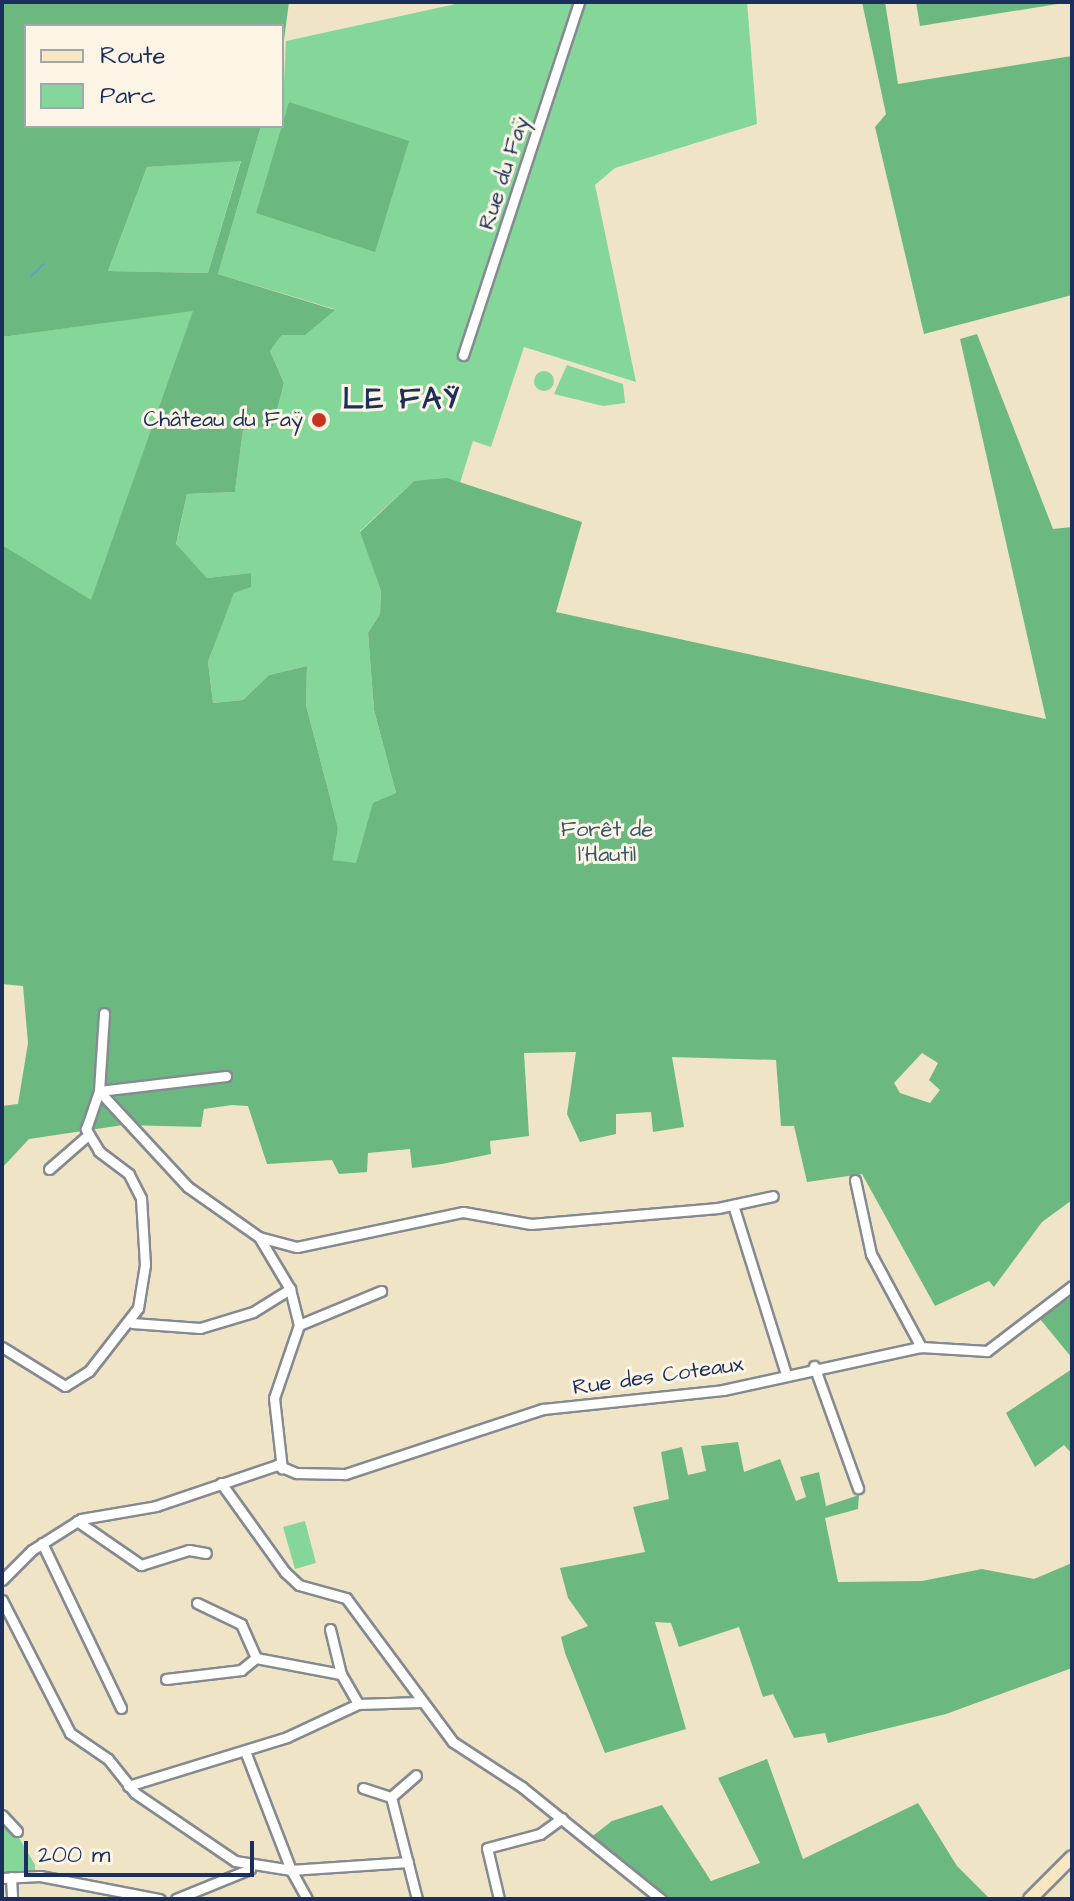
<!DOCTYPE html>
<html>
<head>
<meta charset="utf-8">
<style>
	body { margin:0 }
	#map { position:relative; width:1074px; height:1901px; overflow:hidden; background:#efe4c5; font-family:"Architects Daughter",sans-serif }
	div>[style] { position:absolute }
	.green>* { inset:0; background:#85d799 }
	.round { border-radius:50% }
	.forest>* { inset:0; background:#6cb881 }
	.stream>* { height:2px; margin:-1px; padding:0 1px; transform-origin:1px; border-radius:1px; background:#5da1d2 }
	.roads { filter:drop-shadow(2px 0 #858a92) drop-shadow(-2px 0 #858a92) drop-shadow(0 2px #858a92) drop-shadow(0 -2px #858a92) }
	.street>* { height:9px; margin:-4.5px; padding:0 4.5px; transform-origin:4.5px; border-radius:4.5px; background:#fff }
	.secondary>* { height:12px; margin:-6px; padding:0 6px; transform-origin:6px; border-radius:6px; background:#f9e7c3 }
	.dots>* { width:22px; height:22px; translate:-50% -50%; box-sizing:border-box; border:4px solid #fcf5e5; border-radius:50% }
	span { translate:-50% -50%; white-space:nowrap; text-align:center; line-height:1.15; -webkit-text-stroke:6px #fcf5e5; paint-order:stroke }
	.street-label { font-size:22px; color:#1b2f5e }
	.poi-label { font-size:22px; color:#1b2f5e }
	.right { translate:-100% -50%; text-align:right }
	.park-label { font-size:22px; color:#36596d }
	.district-label { font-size:30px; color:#1b2f5e; font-weight:700; letter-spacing:2px }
	.frame { position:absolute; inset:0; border:4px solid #1b2f5e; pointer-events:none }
	.legend { position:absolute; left:24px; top:24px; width:260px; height:104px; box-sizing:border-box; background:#fcf5e5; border:2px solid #a2a6af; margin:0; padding:10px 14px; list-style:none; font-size:24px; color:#1b2f5e }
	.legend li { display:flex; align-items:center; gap:16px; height:40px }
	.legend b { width:40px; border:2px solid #a2a6af }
	.scale { position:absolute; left:24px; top:1841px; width:230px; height:36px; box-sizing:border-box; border:4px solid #1b2f5e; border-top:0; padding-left:10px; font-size:24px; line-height:28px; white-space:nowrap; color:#1b2f5e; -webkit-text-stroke:6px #fcf5e5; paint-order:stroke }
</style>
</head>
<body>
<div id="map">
	<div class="green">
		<i style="clip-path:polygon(465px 2px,747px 2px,757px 124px,615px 168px,595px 185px,636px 382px,524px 347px,491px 447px,473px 441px,460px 483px,414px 481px,360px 531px,381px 591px,380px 614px,368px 633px,374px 710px,396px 793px,356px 864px,333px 860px,338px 828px,306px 705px,307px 666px,269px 675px,243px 700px,213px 703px,208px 662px,234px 592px,251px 573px,207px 578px,176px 545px,187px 494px,235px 492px,243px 430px,273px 426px,284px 383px,270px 351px,282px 335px,334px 309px,218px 274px,261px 126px,282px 126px,286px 41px)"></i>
		<i style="clip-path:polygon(241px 160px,208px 273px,108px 271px,147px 167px)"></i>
		<i style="clip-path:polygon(194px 310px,96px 592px,91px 601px,81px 599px,2px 545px,2px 337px)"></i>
		<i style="clip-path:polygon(567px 365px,623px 384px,625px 403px,603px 406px,554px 394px)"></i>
		<i class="round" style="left:534px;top:371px;width:20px;height:20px"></i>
		<i style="clip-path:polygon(305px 1521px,316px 1563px,295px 1569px,283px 1527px)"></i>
		<i style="clip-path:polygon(8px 1819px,35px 1865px,35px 1870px,2px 1872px,2px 1821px)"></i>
	</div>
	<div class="forest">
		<i style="clip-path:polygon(evenodd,2px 2px,289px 2px,282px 55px,282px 26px,26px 26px,26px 126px,261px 126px,218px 274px,335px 310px,305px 335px,282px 335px,270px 351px,284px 383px,273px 426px,243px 430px,235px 492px,187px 494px,176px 544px,207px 578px,251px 573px,251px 587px,234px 593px,208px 662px,213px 703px,243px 700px,269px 675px,307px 666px,306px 705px,338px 828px,333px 860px,356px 863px,373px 803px,396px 793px,374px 710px,368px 633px,380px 614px,381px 591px,360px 532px,414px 481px,447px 478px,582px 522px,556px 612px,1046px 719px,960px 339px,977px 334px,1053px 529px,1072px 527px,1072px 1200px,1042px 1222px,994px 1287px,989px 1281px,935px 1306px,862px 1174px,807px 1182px,794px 1126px,781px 1126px,776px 1060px,672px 1057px,684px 1127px,653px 1132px,651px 1112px,616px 1114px,616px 1134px,580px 1142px,567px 1114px,576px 1052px,524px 1053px,529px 1136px,490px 1141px,491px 1154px,442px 1164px,412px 1168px,410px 1149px,368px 1153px,367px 1172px,339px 1174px,332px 1160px,267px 1164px,248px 1106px,232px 1105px,204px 1109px,201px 1127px,123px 1125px,29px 1139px,2px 1168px,2px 1106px,18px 1104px,28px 1043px,23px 986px,2px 984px,2px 545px,91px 600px,193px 311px,2px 337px,2px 2px,241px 161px,208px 273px,108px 271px,147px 167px,241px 161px,2px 2px,922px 1053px,938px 1063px,929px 1080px,940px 1090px,930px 1103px,900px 1093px,894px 1083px,922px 1053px)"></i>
		<i style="clip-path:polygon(862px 2px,885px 2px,898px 84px,1072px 56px,1072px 295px,924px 334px,875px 127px,886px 114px)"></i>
		<i style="clip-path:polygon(916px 2px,1070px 2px,920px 26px)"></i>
		<i style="clip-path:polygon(289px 102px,409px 141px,375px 252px,256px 213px)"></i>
		<i style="clip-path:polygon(1071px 1293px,1072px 1295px,1072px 1358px,1040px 1319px)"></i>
		<i style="clip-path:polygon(1072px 1369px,1072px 1454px,1064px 1445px,1035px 1467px,1006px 1413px)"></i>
		<i style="clip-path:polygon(738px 1442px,744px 1472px,780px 1459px,796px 1501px,806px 1497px,800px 1477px,819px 1472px,826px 1506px,859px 1495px,858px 1509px,825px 1518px,838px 1582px,922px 1581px,982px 1569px,1034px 1579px,1072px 1563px,1072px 1668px,946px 1714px,828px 1743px,825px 1733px,794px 1738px,773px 1694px,763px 1697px,739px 1627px,679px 1647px,671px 1623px,655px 1622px,686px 1729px,605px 1753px,565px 1653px,561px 1637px,588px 1626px,568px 1598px,560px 1568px,645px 1552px,633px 1507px,669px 1499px,661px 1452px,682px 1447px,688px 1475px,706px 1471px,701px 1446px)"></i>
		<i style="clip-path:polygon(767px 1759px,803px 1859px,918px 1803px,957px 1866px,990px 1899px,671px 1899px,586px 1841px,612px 1821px,662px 1805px,711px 1881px,760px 1863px,718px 1778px)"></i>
	</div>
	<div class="stream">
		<i style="left:40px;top:267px;width:5px;rotate:-37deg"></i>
		<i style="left:31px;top:276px;width:11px;rotate:-41deg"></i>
	</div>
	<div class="roads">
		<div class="street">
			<i style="left:463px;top:355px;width:372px;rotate:-71.8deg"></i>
			<i style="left:99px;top:1091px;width:131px;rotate:47.2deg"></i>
			<i style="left:188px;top:1187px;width:87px;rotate:35.2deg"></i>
			<i style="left:259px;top:1237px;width:61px;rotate:59.2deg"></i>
			<i style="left:290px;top:1289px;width:37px;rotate:76deg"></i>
			<i style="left:299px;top:1325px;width:77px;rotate:108.9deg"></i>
			<i style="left:274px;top:1398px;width:71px;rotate:83.6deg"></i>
			<i style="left:99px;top:1091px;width:128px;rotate:-6.7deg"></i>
			<i style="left:49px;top:1169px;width:52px;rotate:-41.1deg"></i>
			<i style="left:855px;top:1180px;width:76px;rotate:77.8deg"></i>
			<i style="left:871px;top:1254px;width:106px;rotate:61.7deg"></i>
			<i style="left:733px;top:1205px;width:177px;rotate:72.6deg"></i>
			<i style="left:259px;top:1237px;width:39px;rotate:15deg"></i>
			<i style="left:297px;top:1247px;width:170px;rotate:-11.9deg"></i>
			<i style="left:463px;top:1212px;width:69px;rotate:10deg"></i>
			<i style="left:531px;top:1224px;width:188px;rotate:-4.9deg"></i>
			<i style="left:718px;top:1208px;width:56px;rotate:-12.3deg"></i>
			<i style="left:132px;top:1323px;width:68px;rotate:4.2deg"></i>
			<i style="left:200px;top:1328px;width:55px;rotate:-16.8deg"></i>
			<i style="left:253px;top:1312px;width:44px;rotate:-31.9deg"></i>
			<i style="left:299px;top:1325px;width:89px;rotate:-22.5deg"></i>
			<i style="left:2px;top:1347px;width:74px;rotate:31.8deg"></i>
			<i style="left:65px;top:1386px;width:28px;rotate:-32deg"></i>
			<i style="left:89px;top:1371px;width:80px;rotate:-52.1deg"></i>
			<i style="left:138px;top:1308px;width:44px;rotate:-80.8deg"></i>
			<i style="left:145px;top:1265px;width:67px;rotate:-93.4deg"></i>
			<i style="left:141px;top:1198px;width:27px;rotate:-117deg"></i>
			<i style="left:129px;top:1174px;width:38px;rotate:-143deg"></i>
			<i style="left:99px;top:1151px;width:26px;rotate:-121deg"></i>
			<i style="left:86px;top:1129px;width:40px;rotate:-71.1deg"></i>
			<i style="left:99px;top:1091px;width:78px;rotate:-86.3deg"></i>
			<i style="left:814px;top:1366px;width:130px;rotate:70.2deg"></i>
			<i style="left:221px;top:1483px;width:110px;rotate:54.3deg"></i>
			<i style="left:285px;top:1572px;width:19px;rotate:43deg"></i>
			<i style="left:299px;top:1585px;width:49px;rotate:15.5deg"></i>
			<i style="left:346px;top:1598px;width:179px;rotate:53.4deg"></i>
			<i style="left:453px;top:1742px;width:82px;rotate:33.1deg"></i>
			<i style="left:522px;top:1787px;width:179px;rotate:38.9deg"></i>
			<i style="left:77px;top:1521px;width:78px;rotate:34.5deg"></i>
			<i style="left:141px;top:1565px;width:50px;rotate:-17.4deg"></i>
			<i style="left:189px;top:1550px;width:17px;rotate:10deg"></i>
			<i style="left:42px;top:1543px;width:183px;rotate:64.4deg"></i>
			<i style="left:2px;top:1580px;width:42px;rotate:-45deg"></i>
			<i style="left:32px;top:1550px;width:58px;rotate:-32.3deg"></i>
			<i style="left:81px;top:1519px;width:76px;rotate:-9.8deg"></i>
			<i style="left:156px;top:1506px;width:128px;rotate:-18.7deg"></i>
			<i style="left:277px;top:1465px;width:21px;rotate:23deg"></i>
			<i style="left:296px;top:1473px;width:49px;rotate:1.2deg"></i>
			<i style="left:345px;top:1474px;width:208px;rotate:-18.2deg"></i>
			<i style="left:543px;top:1409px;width:181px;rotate:-6deg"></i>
			<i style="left:723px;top:1390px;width:203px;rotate:-12.3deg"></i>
			<i style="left:921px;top:1347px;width:66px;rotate:3.5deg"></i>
			<i style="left:987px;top:1351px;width:107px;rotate:-37.4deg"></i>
			<i style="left:2px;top:1600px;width:149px;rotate:62.9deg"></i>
			<i style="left:70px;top:1733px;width:46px;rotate:34.4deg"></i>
			<i style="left:108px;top:1759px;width:43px;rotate:51.5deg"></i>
			<i style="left:135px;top:1793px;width:121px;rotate:34.2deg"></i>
			<i style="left:235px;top:1861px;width:57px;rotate:9.1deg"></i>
			<i style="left:291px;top:1870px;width:33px;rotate:61deg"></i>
			<i style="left:197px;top:1603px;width:49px;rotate:25.5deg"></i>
			<i style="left:241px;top:1624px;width:37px;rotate:66deg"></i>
			<i style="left:256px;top:1658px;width:86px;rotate:10.7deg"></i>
			<i style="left:341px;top:1674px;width:34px;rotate:60deg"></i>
			<i style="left:330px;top:1629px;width:46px;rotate:76.3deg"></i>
			<i style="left:166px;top:1679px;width:76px;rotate:-6.8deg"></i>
			<i style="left:241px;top:1670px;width:19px;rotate:-39deg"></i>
			<i style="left:245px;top:1751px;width:128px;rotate:68.9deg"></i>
			<i style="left:291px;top:1870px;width:117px;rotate:-3.9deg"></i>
			<i style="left:128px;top:1786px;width:166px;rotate:-17.1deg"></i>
			<i style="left:287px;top:1737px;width:78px;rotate:-24.9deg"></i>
			<i style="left:358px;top:1704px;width:63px;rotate:-1.8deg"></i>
			<i style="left:363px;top:1788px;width:29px;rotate:18deg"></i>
			<i style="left:391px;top:1797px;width:33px;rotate:-41deg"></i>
			<i style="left:391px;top:1797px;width:105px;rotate:75.7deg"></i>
			<i style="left:2px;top:1815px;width:22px;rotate:47deg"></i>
			<i style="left:11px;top:1877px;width:22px;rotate:87deg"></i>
			<i style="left:2px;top:1878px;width:38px;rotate:-3deg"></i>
			<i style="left:40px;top:1876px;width:122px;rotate:10.9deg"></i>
			<i style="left:176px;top:1899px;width:80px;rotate:-22.1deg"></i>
			<i style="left:499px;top:1899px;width:52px;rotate:-103.2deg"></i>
			<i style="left:487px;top:1848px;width:55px;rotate:-14.8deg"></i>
			<i style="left:540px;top:1834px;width:27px;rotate:-36deg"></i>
		</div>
		<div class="secondary">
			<i style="left:1030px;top:1899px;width:59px;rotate:-45deg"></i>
		</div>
	</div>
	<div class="dots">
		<i style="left:319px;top:420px;background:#c8321e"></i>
	</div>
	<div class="street-label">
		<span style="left:504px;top:173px;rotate:-72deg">Rue du Faÿ</span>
		<span style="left:658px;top:1376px;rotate:-8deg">Rue des Coteaux</span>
	</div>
	<div class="poi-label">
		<span class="right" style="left:303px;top:420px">Château du Faÿ</span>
	</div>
	<div class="park-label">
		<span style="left:607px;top:842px">Forêt de<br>l'Hautil</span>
	</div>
	<div class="district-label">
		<span style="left:402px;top:399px">LE FAŸ</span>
	</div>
	<div class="frame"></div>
	<ul class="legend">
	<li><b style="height:10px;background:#f9e7c3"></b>Route</li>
	<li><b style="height:22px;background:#85d799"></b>Parc</li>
	</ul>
	<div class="scale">200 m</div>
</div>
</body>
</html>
